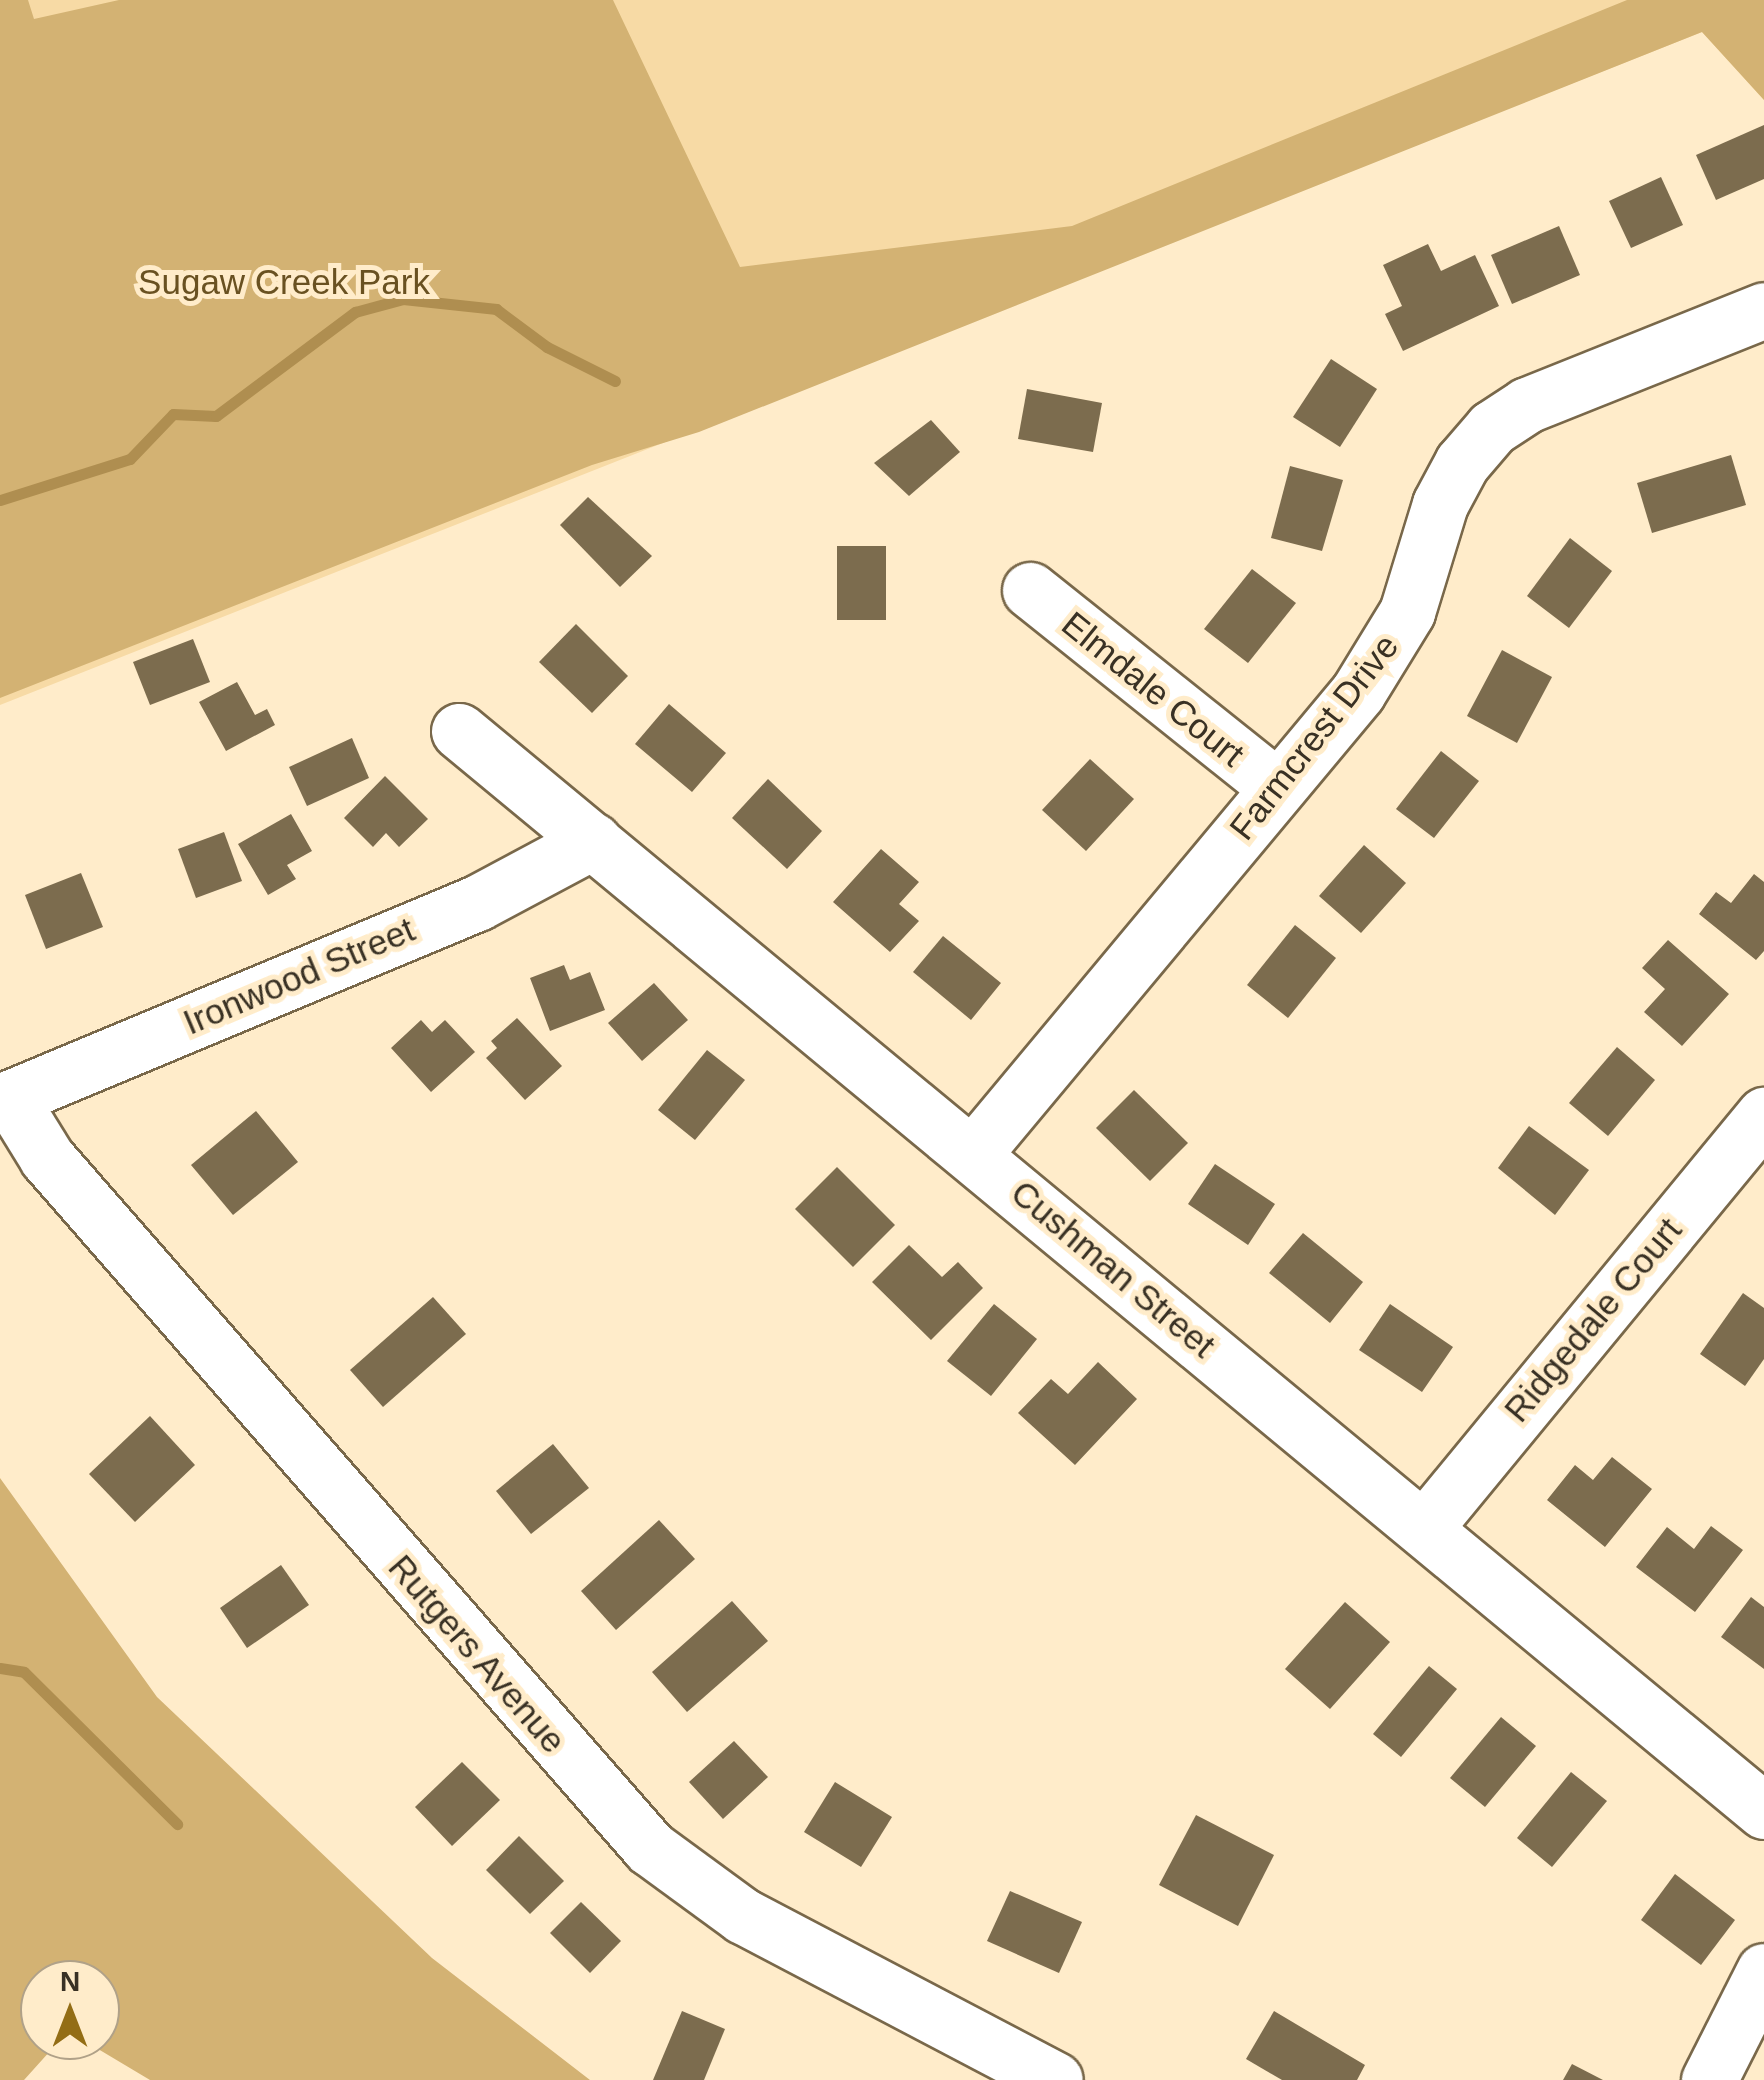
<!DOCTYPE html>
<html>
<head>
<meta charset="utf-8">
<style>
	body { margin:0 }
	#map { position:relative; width:1764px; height:2080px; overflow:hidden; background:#ffecca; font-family:Helvetica,sans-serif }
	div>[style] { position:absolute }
	.green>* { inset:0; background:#f7daa5 }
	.forest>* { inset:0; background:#d3b273 }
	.stream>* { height:11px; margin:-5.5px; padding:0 5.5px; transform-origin:5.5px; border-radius:5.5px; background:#af8e50 }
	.building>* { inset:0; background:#7c6c4e }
	.roads { filter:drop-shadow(2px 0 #79684a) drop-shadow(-2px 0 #79684a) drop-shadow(0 2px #79684a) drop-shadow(0 -2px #79684a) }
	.minor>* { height:55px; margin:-27.5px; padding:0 27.5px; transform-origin:27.5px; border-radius:27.5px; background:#fff }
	span { translate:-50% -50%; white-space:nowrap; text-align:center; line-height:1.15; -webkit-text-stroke:10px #ffecca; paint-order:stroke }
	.park-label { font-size:35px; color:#695121 }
	.street-label { font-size:35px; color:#393124 }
	.north { position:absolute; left:20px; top:1960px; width:100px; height:100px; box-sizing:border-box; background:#ffecca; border:2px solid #b0a188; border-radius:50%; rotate:0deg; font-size:28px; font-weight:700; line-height:40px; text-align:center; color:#393124 }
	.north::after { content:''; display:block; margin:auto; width:35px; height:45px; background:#936d15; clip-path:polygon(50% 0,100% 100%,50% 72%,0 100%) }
</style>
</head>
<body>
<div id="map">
	<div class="green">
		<i style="clip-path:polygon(0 0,1764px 0,1764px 100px,1702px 32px,0 705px)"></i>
	</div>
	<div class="forest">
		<i style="clip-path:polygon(0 0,28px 0,34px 19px,119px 0,613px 0,740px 267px,1072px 226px,1627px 0,1764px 0,1764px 100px,1702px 32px,699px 432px,592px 465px,0 698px)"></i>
		<i style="clip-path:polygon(0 1478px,157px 1697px,432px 1958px,590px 2080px,150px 2080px,83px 2040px,100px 2040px,100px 1980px,40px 1980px,40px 2040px,60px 2040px,24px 2080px,0 2080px)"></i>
	</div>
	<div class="stream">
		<i style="left:0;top:500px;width:136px;rotate:-17.5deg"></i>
		<i style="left:130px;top:459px;width:62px;rotate:-46.3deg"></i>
		<i style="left:173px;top:414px;width:43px;rotate:2.7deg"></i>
		<i style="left:216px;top:416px;width:174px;rotate:-36.8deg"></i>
		<i style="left:355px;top:312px;width:50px;rotate:-15.2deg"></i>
		<i style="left:403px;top:299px;width:94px;rotate:6.1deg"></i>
		<i style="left:496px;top:309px;width:64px;rotate:36.7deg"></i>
		<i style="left:547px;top:347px;width:76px;rotate:26.6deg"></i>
		<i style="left:0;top:1668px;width:24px;rotate:9deg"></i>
		<i style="left:24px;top:1672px;width:216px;rotate:44.8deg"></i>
	</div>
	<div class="building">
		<i style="clip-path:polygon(1764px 125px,1764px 179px,1716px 200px,1696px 155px)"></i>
		<i style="clip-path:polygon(1661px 177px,1683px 225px,1631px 248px,1609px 201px)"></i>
		<i style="clip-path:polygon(1559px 226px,1580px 275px,1512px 304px,1491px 255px)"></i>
		<i style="clip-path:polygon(1428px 244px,1441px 271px,1475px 255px,1499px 306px,1403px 351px,1385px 314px,1402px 306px,1383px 265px)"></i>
		<i style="clip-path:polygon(1331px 359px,1377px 389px,1340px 447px,1293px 417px)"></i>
		<i style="clip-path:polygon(1027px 389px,1102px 403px,1093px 452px,1018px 439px)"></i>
		<i style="clip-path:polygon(931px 420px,960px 452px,909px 496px,874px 463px)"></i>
		<i style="clip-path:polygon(1731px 455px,1746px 505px,1652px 533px,1637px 483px)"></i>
		<i style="clip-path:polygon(1290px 466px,1343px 480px,1322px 551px,1271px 538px)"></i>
		<i style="clip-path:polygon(588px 497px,652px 556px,620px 587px,560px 525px)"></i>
		<i style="clip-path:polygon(1570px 538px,1612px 571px,1569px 628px,1527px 596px)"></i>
		<i style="clip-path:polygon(837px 546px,886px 546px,886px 620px,837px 620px)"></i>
		<i style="clip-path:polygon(1252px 569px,1296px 603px,1248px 663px,1204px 629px)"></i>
		<i style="clip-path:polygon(576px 624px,628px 676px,592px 713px,539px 662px)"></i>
		<i style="clip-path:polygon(193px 639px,210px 682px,150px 705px,133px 662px)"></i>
		<i style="clip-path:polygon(1502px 650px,1552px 677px,1517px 743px,1467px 716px)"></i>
		<i style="clip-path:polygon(237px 682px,255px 715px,267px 709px,275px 725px,226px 751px,199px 702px)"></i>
		<i style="clip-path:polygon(669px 704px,726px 753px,692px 792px,635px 744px)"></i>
		<i style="clip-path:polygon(352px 738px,369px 778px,307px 806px,289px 767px)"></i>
		<i style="clip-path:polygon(1441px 751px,1479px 781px,1434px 838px,1396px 809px)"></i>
		<i style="clip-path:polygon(1090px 759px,1134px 799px,1086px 851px,1042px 810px)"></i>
		<i style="clip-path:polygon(385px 776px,428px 819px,399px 847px,386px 833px,373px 847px,344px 818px)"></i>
		<i style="clip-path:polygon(768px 779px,822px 831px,787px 869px,732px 818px)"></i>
		<i style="clip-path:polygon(291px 814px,312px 851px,287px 865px,296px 879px,268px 895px,238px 844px)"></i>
		<i style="clip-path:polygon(224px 832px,242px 881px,196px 898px,178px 849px)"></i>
		<i style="clip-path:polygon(1364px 845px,1406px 883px,1361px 933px,1319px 896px)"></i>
		<i style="clip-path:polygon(881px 849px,919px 882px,899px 904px,919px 921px,890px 952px,833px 902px)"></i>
		<i style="clip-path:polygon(81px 873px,103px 927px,46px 949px,25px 895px)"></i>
		<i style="clip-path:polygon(1754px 874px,1764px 882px,1764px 951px,1756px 960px,1699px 914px,1716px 892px,1731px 903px)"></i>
		<i style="clip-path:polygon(1295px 925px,1336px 958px,1288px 1018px,1247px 985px)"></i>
		<i style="clip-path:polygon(943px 936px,1001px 983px,971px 1020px,913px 972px)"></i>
		<i style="clip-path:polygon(1668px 940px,1729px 994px,1682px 1046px,1644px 1012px,1665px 989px,1642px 968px)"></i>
		<i style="clip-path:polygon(564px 965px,570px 980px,590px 972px,605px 1010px,550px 1031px,530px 978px)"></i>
		<i style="clip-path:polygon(654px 983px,688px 1020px,642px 1061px,608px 1023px)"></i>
		<i style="clip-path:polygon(517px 1018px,562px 1066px,525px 1100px,486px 1058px,497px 1048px,491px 1041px)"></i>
		<i style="clip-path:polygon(421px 1020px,432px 1032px,445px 1020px,475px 1052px,431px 1092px,391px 1048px)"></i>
		<i style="clip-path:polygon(1617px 1047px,1655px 1080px,1608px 1136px,1569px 1103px)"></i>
		<i style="clip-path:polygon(707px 1050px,745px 1080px,695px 1140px,658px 1110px)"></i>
		<i style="clip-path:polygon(1134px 1090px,1188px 1143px,1150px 1181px,1096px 1128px)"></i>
		<i style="clip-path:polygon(256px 1111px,298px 1162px,233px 1215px,191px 1165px)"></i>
		<i style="clip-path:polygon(1529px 1126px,1589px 1170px,1555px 1215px,1498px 1168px)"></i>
		<i style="clip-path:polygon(1215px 1164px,1275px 1204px,1248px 1245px,1188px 1204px)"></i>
		<i style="clip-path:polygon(837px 1167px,895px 1225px,853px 1267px,795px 1209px)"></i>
		<i style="clip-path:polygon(1303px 1233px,1363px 1282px,1330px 1323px,1269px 1273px)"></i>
		<i style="clip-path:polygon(909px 1245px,942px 1277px,958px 1262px,983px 1288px,931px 1340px,872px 1282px)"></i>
		<i style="clip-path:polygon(1743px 1293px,1764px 1308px,1764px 1359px,1745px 1386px,1700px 1354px)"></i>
		<i style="clip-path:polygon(433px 1297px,466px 1334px,383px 1407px,350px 1370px)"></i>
		<i style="clip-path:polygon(994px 1304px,1037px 1339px,991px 1396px,947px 1361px)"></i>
		<i style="clip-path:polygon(1390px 1304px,1453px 1347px,1422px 1392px,1359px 1350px)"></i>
		<i style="clip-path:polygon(1098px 1362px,1137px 1399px,1075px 1465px,1018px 1413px,1051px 1379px,1068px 1394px)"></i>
		<i style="clip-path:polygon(150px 1416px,195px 1465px,135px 1522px,89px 1474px)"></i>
		<i style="clip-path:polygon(553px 1444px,589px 1488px,531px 1534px,496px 1491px)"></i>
		<i style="clip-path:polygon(1612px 1457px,1652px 1489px,1605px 1547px,1547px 1500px,1575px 1465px,1593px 1480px)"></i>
		<i style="clip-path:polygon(659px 1520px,695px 1559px,616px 1630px,581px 1591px)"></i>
		<i style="clip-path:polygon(1711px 1526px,1743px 1550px,1695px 1612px,1636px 1567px,1667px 1527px,1694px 1549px)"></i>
		<i style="clip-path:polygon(281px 1565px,309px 1605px,247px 1648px,220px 1608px)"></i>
		<i style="clip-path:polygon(1751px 1597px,1764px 1607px,1764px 1669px,1721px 1637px)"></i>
		<i style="clip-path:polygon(732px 1601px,768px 1641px,687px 1712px,652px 1672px)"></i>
		<i style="clip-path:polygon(1345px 1602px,1390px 1642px,1330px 1709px,1285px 1669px)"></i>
		<i style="clip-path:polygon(1429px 1666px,1457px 1689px,1401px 1757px,1373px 1734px)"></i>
		<i style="clip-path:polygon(1501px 1717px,1536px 1746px,1485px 1807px,1450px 1778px)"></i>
		<i style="clip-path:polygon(734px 1741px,768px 1777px,723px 1819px,689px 1782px)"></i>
		<i style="clip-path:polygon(462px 1762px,500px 1800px,452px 1846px,415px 1807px)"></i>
		<i style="clip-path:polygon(1571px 1772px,1607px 1801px,1552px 1867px,1517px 1838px)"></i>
		<i style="clip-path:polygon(835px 1782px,892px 1817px,861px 1867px,804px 1832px)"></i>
		<i style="clip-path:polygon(1196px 1815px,1274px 1855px,1238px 1926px,1159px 1885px)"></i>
		<i style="clip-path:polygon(519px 1836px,564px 1881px,530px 1914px,486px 1870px)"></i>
		<i style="clip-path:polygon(1675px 1874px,1735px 1920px,1701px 1965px,1641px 1920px)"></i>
		<i style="clip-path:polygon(1010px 1891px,1082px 1922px,1059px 1973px,987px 1941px)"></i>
		<i style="clip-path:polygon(581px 1902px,621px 1941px,590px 1973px,550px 1933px)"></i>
		<i style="clip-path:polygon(682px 2011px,725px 2029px,704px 2080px,653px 2080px)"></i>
		<i style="clip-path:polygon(1274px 2011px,1365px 2065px,1357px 2080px,1282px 2080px,1246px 2059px)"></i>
		<i style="clip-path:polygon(1572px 2064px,1603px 2080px,1563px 2080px)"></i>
	</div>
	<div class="roads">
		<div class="minor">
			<i style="left:1030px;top:590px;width:316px;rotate:38.6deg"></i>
			<i style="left:459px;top:731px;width:1694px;rotate:39.61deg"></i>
			<i style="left:10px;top:1098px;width:70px;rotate:58.3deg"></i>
			<i style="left:47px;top:1158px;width:916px;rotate:48.85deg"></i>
			<i style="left:650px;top:1848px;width:115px;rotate:36.2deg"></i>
			<i style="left:743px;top:1916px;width:352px;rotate:27.7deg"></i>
			<i style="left:0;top:1102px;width:517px;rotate:-22.65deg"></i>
			<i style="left:477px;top:903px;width:132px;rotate:-28.1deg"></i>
			<i style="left:973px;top:1154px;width:601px;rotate:-50.19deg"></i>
			<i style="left:1358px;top:692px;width:94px;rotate:-58.5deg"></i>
			<i style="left:1407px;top:612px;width:113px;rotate:-73deg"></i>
			<i style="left:1440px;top:504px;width:47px;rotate:-61.8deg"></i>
			<i style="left:1462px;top:463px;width:46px;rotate:-49.4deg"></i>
			<i style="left:1492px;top:428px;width:42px;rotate:-33.3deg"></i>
			<i style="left:1527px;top:405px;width:255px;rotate:-21.8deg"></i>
			<i style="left:1425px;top:1527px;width:534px;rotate:-50.55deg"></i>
			<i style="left:1709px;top:2080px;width:122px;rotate:-63.2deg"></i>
		</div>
	</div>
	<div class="park-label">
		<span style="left:284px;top:282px">Sugaw Creek Park</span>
	</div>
	<div class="street-label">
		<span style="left:1153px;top:689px;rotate:39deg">Elmdale Court</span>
		<span style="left:1314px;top:737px;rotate:-52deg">Farmcrest Drive</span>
		<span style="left:299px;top:976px;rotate:-23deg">Ironwood Street</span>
		<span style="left:1113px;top:1269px;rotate:40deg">Cushman Street</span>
		<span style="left:1593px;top:1320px;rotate:-50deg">Ridgedale Court</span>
		<span style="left:477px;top:1654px;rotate:49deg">Rutgers Avenue</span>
	</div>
	<div class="north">N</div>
</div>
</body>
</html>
